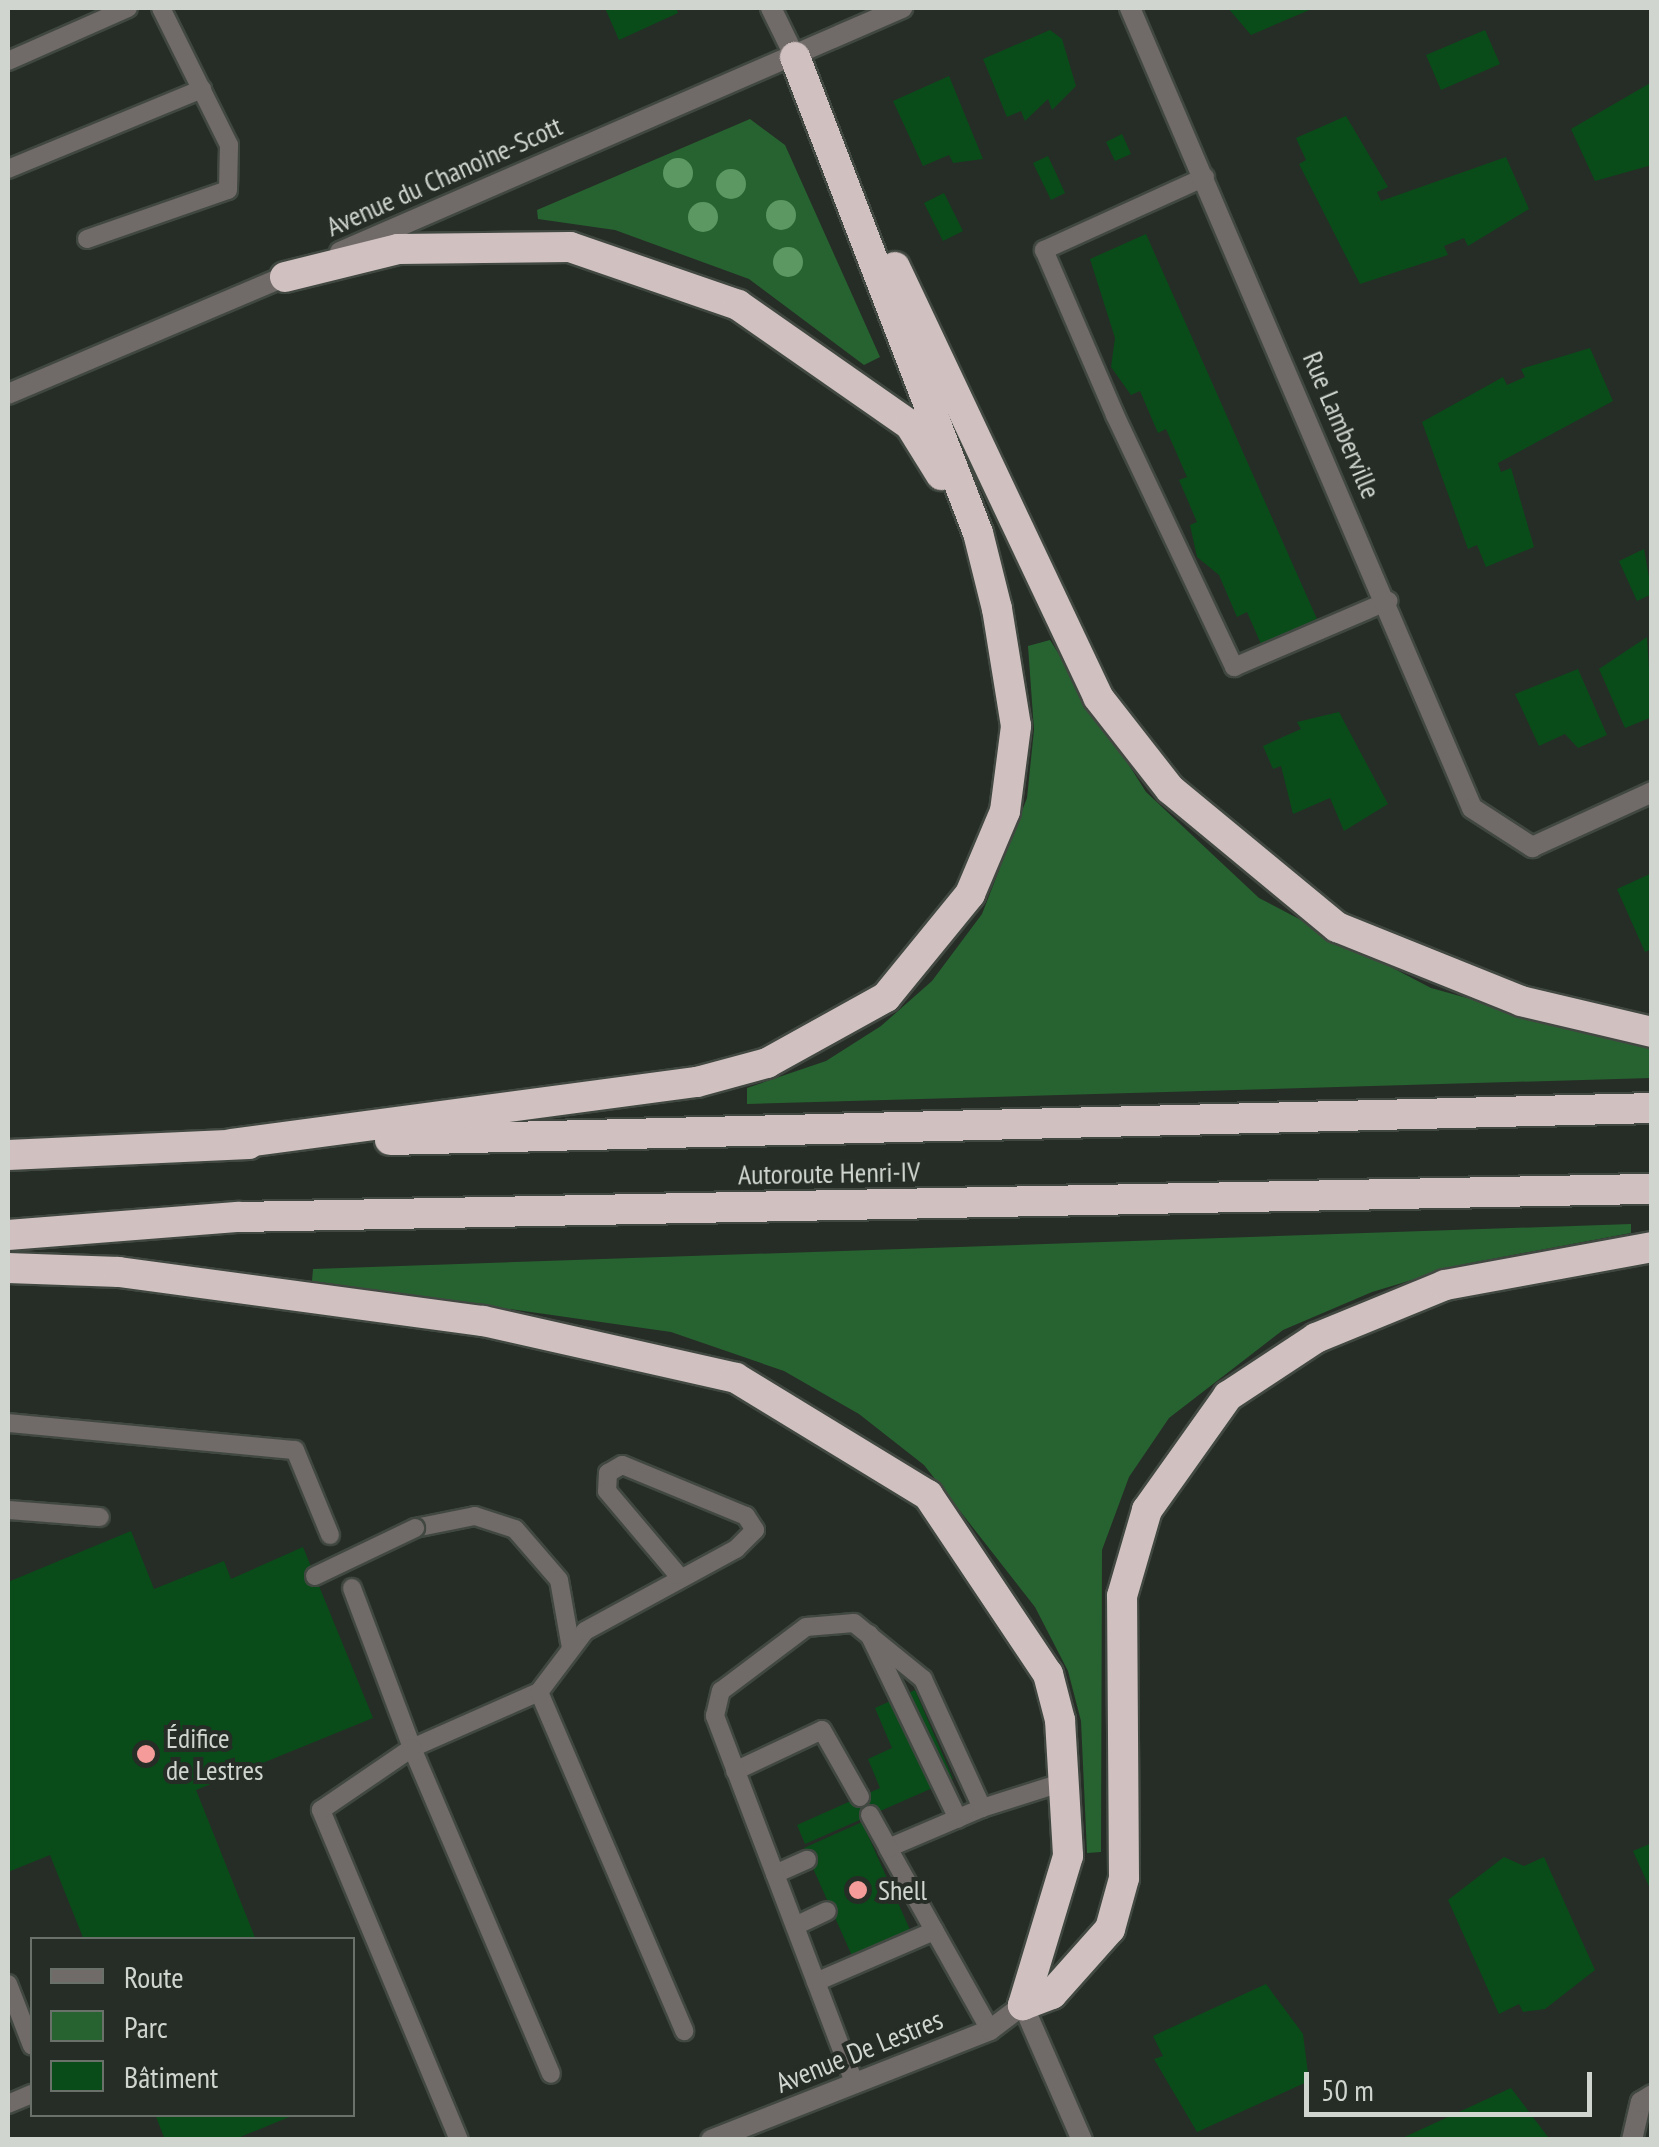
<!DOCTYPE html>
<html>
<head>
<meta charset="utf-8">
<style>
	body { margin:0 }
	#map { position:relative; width:1659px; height:2147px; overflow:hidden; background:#262d26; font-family:"PT Sans Narrow",sans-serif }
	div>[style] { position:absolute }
	.green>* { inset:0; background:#276330 }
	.building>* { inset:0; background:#094c19 }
	.roads { filter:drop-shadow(2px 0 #414841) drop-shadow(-2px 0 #414841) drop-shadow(0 2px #414841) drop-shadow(0 -2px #414841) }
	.service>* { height:18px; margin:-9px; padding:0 9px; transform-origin:9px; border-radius:9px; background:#706a69 }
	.minor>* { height:20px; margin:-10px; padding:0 10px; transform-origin:10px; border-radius:10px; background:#706a69 }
	.tertiary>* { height:20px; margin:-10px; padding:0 10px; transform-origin:10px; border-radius:10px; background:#706a69 }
	.motorway>* { height:30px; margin:-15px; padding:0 15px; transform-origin:15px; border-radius:15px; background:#d0c1c0 }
	.bridges { filter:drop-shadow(2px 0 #414841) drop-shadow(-2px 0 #414841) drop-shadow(0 2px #414841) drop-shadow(0 -2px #414841) }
	.service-bridge>* { height:18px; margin:-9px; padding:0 9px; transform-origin:9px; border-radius:9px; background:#706a69 }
	.trees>* { width:30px; height:30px; margin:-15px; border-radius:50%; background:#5b9862 }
	.dots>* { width:28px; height:28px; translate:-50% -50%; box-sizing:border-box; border:5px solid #262d26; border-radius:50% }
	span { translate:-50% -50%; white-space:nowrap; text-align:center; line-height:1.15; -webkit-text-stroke:8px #262d26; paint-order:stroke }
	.street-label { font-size:28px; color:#d0d5d0 }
	.poi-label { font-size:28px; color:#d0d5d0 }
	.left { translate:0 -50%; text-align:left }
	.frame { position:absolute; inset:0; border:10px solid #d0d5d0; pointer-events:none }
	.legend { position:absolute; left:30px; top:1937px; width:325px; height:180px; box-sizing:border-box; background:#262d26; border:2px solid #6a706a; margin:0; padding:12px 18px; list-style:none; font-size:30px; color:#d0d5d0 }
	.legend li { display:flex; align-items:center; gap:20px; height:50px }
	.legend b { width:50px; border:2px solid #6a706a }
	.scale { position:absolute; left:1304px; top:2072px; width:288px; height:45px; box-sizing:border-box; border:5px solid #d0d5d0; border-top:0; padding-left:12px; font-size:30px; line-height:35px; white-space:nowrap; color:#d0d5d0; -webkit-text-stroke:8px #262d26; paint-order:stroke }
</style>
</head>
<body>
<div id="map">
	<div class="green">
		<i style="clip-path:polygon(750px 119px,785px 145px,880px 357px,864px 365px,749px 279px,615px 230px,538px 219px,537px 210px)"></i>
		<i style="clip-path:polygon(1050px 640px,1146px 792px,1259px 898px,1431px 988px,1651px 1049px,1651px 1078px,747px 1104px,747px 1088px,826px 1061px,881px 1026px,932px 981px,982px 914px,1027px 798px,1034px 730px,1028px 646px)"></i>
		<i style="clip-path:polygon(1631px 1224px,1631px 1233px,1465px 1264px,1372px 1292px,1283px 1330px,1169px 1418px,1129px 1477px,1102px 1550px,1101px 1852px,1087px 1853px,1081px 1721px,1068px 1671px,1035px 1607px,924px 1465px,859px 1414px,784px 1371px,671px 1332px,312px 1281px,313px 1269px)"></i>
	</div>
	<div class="building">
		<i style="clip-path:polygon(605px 8px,676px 8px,678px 13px,619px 40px)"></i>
		<i style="clip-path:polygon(1228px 8px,1314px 8px,1251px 35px)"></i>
		<i style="clip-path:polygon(1050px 30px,1062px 39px,1076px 86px,1052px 110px,1048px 99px,1025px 121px,1021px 111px,1007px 117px,983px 59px)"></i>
		<i style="clip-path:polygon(1485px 30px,1500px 64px,1441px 90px,1426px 55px)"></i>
		<i style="clip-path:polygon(949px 76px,983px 159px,953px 163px,949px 155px,923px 166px,893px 101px)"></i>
		<i style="clip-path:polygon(1652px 82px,1652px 165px,1595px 181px,1571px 129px)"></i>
		<i style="clip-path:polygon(1346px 116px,1388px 187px,1377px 192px,1381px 201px,1506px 157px,1529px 209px,1468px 246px,1464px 238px,1444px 246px,1448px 255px,1360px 284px,1299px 164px,1306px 160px,1296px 138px)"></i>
		<i style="clip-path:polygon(1122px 134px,1131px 154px,1115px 161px,1106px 142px)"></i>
		<i style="clip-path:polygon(1048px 156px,1065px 193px,1051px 200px,1033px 163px)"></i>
		<i style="clip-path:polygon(944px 193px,963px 231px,943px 241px,924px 203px)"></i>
		<i style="clip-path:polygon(1146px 234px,1317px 619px,1261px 644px,1247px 612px,1237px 617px,1219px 575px,1197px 557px,1190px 525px,1197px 522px,1179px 480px,1187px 477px,1166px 429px,1158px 433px,1140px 391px,1131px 395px,1111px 367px,1115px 338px,1090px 259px)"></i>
		<i style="clip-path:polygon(1590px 348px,1613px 401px,1498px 463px,1501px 472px,1511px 468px,1534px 547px,1486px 567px,1477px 545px,1468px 549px,1422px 422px,1503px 377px,1507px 385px,1525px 377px,1521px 369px)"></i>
		<i style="clip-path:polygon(1644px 549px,1652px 594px,1637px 601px,1619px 561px)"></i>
		<i style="clip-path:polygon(1647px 637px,1652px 717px,1625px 728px,1599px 669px)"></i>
		<i style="clip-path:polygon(1578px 669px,1607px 735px,1578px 748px,1565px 734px,1539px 746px,1515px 694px)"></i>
		<i style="clip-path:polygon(1339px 712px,1388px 804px,1344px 831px,1330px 798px,1293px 814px,1281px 766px,1273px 769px,1263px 746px,1301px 729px,1297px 722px)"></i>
		<i style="clip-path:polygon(1652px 873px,1652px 949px,1645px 952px,1617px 889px)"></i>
		<i style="clip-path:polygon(131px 1531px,154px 1589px,224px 1561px,231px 1579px,303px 1547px,373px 1718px,196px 1790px,256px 1940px,84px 1940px,50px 1855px,8px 1872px,8px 1582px)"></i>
		<i style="clip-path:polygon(915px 1690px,953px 1779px,805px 1844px,797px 1825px,880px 1788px,868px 1759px,892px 1748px,875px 1708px)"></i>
		<i style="clip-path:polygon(862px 1822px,911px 1932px,853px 1958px,804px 1848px)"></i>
		<i style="clip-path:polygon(1652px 1843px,1652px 1893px,1633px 1851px)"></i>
		<i style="clip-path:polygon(1504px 1857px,1524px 1866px,1544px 1857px,1595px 1970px,1545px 2009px,1523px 2012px,1519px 2004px,1499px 2014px,1448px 1900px)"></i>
		<i style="clip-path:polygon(1266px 1984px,1303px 2034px,1309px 2081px,1197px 2132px,1154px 2059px,1163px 2056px,1153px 2036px)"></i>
		<i style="clip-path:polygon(1511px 2088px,1548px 2137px,1398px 2140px)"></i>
		<i style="clip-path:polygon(155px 2114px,294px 2114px,294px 2115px,233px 2140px,165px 2140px)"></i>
	</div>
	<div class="roads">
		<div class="service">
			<i style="left:8px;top:61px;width:131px;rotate:-23.8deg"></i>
			<i style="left:8px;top:169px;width:210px;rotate:-22.4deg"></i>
			<i style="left:1205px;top:177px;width:177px;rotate:155.6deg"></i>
			<i style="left:1044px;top:250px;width:180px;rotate:66.7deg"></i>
			<i style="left:1115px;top:415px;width:279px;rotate:64.7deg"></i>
			<i style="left:1234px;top:667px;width:168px;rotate:-23.2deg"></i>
			<i style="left:87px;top:239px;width:149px;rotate:-19.2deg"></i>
			<i style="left:228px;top:190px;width:45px;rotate:-88.7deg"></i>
			<i style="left:229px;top:145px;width:153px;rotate:-116.4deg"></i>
			<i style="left:8px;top:1423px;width:288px;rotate:5.4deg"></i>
			<i style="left:295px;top:1450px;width:92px;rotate:67.6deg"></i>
			<i style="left:8px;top:1510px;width:92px;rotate:4.4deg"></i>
			<i style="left:415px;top:1528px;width:61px;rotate:-11.3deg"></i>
			<i style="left:475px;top:1516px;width:42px;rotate:18deg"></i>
			<i style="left:515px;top:1529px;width:67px;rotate:49.2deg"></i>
			<i style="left:559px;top:1580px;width:69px;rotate:80deg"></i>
			<i style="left:352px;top:1588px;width:171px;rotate:69.4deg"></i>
			<i style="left:412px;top:1748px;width:139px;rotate:-23.8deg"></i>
			<i style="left:539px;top:1692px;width:369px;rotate:66.8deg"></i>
			<i style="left:869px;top:1634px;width:205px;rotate:64.3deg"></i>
			<i style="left:539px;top:1692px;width:76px;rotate:-53deg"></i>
			<i style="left:585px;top:1631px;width:172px;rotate:-28.5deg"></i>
			<i style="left:736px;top:1549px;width:27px;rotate:-45deg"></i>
			<i style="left:755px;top:1530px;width:17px;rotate:-123deg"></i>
			<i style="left:746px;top:1516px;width:134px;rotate:-157.6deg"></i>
			<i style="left:622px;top:1465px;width:16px;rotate:150deg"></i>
			<i style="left:608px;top:1473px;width:18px;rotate:93deg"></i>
			<i style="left:607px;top:1491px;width:110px;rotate:49.8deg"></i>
			<i style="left:735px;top:1771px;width:96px;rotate:-25.2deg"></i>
			<i style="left:822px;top:1730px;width:77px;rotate:60.4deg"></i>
			<i style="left:982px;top:1808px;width:102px;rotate:156.9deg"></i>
			<i style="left:888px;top:1848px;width:209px;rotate:60.7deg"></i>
			<i style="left:870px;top:1815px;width:38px;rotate:61deg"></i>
			<i style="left:775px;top:1874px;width:35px;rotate:-24deg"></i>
			<i style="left:795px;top:1926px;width:35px;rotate:-25deg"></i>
			<i style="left:816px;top:1982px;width:129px;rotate:-23.4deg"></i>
			<i style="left:8px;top:1984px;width:66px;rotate:68.8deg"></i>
			<i style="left:854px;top:2082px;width:392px;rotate:-110.8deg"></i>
			<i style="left:715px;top:1716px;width:26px;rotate:-77deg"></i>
			<i style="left:721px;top:1691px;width:106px;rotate:-37deg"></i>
			<i style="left:806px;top:1627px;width:48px;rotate:-4.8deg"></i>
			<i style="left:854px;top:1623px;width:89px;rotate:39.1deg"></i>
			<i style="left:923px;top:1679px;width:142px;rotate:65.4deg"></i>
			<i style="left:982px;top:1808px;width:86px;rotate:-17.6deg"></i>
			<i style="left:8px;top:2104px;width:26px;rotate:-23deg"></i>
			<i style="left:459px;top:2140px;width:358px;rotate:-112.7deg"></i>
			<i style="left:321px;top:1810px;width:110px;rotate:-34.3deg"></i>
			<i style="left:412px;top:1748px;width:354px;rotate:66.9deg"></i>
		</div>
		<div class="minor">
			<i style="left:771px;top:8px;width:55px;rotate:63.9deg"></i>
			<i style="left:1130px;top:8px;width:870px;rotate:66.85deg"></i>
			<i style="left:1472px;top:808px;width:72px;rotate:33deg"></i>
			<i style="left:1532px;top:847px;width:132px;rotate:-24.6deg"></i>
			<i style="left:1632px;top:2140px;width:39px;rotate:-77deg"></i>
			<i style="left:1641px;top:2102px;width:13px;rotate:-32deg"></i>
		</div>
		<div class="tertiary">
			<i style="left:340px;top:252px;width:613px;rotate:-23.47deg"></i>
			<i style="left:8px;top:394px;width:313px;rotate:-23deg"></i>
			<i style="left:711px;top:2140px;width:300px;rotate:-21.5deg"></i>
			<i style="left:990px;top:2030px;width:41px;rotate:-37.1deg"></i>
			<i style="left:1023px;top:2005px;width:147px;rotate:66.4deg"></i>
		</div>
		<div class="motorway">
			<i style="left:895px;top:267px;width:476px;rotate:64.7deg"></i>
			<i style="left:1098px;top:697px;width:117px;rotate:52deg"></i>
			<i style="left:1170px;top:789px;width:217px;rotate:39.6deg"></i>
			<i style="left:1337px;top:927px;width:198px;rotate:21.9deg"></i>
			<i style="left:1521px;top:1001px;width:135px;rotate:13.3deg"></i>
			<i style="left:285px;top:277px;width:116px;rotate:-13.9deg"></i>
			<i style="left:398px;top:249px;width:172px;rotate:-0.7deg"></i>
			<i style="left:570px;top:247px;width:178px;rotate:19deg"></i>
			<i style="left:738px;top:305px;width:210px;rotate:34.9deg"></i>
			<i style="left:910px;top:425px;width:59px;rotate:58.2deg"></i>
			<i style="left:390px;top:1140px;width:1262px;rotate:-1.45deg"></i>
			<i style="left:232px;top:1144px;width:469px;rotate:-7.6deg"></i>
			<i style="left:697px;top:1082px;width:73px;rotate:-15.2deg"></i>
			<i style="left:767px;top:1063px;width:136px;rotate:-29deg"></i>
			<i style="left:886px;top:997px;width:133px;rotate:-50.8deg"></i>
			<i style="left:970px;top:894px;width:90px;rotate:-67.1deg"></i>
			<i style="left:1005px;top:811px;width:86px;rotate:-82.6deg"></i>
			<i style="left:1016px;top:726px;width:119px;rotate:-99.2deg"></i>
			<i style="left:997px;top:609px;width:78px;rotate:-104deg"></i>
			<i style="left:978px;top:533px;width:510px;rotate:-111.03deg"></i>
			<i style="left:8px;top:1155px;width:241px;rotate:-2.6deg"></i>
			<i style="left:8px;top:1235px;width:232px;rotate:-4.5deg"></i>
			<i style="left:239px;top:1217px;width:1413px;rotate:-1.14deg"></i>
			<i style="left:8px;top:1268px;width:111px;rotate:2.1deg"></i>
			<i style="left:119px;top:1272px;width:367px;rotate:7.7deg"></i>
			<i style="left:483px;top:1321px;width:259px;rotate:12.7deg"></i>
			<i style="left:736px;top:1378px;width:225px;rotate:31.4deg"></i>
			<i style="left:928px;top:1495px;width:216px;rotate:56.2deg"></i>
			<i style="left:1048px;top:1674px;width:48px;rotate:75.4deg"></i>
			<i style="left:1060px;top:1720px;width:136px;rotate:86.6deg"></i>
			<i style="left:1068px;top:1856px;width:156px;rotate:106.8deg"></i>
			<i style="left:1023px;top:2005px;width:31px;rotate:-21deg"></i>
			<i style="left:1052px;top:1994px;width:87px;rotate:-48.3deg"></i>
			<i style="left:1110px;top:1929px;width:53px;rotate:-74.6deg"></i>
			<i style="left:1124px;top:1878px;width:282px;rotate:-90.4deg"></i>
			<i style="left:1122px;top:1596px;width:90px;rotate:-73.8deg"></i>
			<i style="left:1147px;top:1510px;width:140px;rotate:-54.6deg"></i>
			<i style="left:1228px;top:1396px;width:105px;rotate:-33.4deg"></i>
			<i style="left:1316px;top:1338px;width:139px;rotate:-22.3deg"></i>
			<i style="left:1445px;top:1285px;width:210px;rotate:-10.4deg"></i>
		</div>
	</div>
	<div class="bridges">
		<div class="service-bridge">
			<i style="left:315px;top:1576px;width:111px;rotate:-25.6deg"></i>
		</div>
	</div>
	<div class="trees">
		<i style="left:678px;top:173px"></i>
		<i style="left:731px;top:184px"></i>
		<i style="left:781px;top:215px"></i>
		<i style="left:703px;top:217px"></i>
		<i style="left:788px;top:262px"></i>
	</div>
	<div class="dots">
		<i style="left:146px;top:1754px;background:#f59b99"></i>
		<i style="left:858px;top:1890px;background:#f59b99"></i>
	</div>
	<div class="street-label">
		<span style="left:444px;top:176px;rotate:-24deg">Avenue du Chanoine-Scott</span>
		<span style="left:1342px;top:425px;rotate:67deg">Rue Lamberville</span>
		<span style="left:829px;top:1173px;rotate:-1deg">Autoroute Henri-IV</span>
		<span style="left:859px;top:2051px;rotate:-22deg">Avenue De Lestres</span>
	</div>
	<div class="poi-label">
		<span class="left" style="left:166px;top:1754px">Édifice<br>de Lestres</span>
		<span class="left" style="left:878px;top:1890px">Shell</span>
	</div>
	<div class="frame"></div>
	<ul class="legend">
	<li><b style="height:12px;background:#706a69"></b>Route</li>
	<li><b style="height:28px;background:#276330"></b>Parc</li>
	<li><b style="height:28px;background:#094c19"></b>Bâtiment</li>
	</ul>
	<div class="scale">50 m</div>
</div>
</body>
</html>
